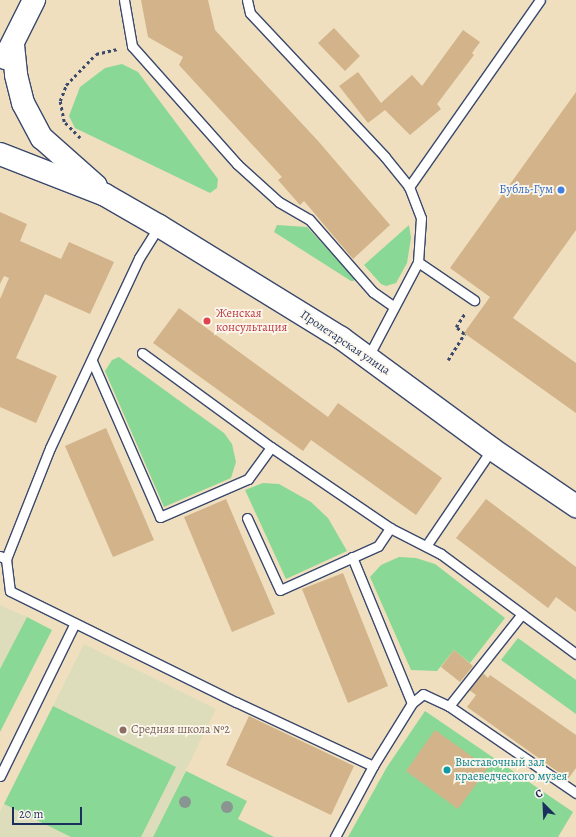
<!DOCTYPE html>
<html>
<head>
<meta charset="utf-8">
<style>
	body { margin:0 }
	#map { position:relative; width:576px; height:837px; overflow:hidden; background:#efdfbf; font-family:Alegreya,serif }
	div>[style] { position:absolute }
	.built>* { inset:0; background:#deddbb }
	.green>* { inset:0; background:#8ad895 }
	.building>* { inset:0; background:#d2b38a }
	.path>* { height:2.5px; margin-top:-1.25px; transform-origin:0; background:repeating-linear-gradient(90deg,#3b496d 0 3px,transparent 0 6px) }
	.roads { filter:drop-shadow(1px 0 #3b496d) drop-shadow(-1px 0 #3b496d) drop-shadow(0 1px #3b496d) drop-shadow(0 -1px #3b496d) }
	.service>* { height:9px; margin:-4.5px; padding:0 4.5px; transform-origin:4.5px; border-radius:4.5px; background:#fff }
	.tertiary>* { height:22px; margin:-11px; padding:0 11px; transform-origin:11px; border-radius:11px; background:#fff }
	.trees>* { width:12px; height:12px; margin:-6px; border-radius:50%; background:#8a9591 }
	.dots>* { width:11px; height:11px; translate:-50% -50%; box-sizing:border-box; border:2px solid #fbf7ec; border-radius:50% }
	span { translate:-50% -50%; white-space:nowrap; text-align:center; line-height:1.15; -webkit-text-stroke:3.5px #fbf7ec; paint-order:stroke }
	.shop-label { font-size:12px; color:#366cbe }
	.right { translate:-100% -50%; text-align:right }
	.health-label { font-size:12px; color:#be3a42 }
	.left { translate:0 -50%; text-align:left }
	.street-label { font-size:12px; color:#1b2f5e }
	.education-label { font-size:12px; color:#785e54 }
	.culture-label { font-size:12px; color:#0d838f }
	.north { position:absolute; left:524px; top:785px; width:40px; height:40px; -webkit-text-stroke:3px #fbf7ec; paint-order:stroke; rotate:336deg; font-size:11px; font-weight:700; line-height:16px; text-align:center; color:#1b2f5e }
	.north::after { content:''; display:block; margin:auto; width:14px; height:18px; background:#1b2f5e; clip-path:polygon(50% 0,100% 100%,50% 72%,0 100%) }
	.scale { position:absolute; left:12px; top:807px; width:70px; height:18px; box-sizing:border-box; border:2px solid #1b2f5e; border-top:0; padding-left:5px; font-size:12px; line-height:14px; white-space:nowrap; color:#1b2f5e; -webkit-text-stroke:3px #fbf7ec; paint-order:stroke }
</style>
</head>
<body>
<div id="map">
	<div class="built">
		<i style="clip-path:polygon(0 605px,27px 617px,0 669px)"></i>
		<i style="clip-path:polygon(84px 644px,216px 709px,153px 837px,0 837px,0 812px)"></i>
	</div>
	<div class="green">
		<i style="clip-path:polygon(122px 64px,138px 72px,218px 179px,217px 188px,210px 193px,75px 128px,69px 116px,80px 87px,105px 68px)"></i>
		<i style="clip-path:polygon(277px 225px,307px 227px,355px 278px,354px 281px,351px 281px,274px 232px)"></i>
		<i style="clip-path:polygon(409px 225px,411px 238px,407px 263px,396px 283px,386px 286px,381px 284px,364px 265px)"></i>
		<i style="clip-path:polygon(119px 357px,224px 433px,232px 444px,236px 462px,231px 478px,164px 507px,105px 371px,112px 360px)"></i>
		<i style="clip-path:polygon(263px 483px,279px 484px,311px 502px,328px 518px,347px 551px,286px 579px,245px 490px)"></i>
		<i style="clip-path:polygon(399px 557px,416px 558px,435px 564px,505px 618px,470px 663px,454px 650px,437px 671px,411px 670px,370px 577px,381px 565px)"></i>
		<i style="clip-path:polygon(27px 617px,52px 630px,0 732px,0 669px)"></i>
		<i style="clip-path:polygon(518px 638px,576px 680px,576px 714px,501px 660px)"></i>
		<i style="clip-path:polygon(53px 706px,176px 767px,141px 837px,71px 837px,4px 804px)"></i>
		<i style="clip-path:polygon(425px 711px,573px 812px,558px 837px,348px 837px,387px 767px)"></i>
		<i style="clip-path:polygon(186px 771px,247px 801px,238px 819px,274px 837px,153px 837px)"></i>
	</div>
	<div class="building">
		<i style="clip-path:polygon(141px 0,208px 0,215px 30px,319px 142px,390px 225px,353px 259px,304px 201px,300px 205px,278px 180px,282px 177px,179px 65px,183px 57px,148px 37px)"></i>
		<i style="clip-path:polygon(334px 28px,360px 56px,345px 71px,318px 43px)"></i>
		<i style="clip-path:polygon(463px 30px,480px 42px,472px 53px,474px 55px,437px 104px,441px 109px,410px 135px,385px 110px,368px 123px,339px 86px,358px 72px,381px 103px,412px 75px,422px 86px)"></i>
		<i style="clip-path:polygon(576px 92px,576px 230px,513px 318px,576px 363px,576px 413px,464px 333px,490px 297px,450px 268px)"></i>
		<i style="clip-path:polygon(0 212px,27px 224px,20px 241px,61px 259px,69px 242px,114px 262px,90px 314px,45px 294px,16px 358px,57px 376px,36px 423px,0 407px,0 299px,9px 278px,4px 276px,0 284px)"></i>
		<i style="clip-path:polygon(179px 308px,328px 417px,338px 403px,442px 478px,416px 515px,311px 440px,303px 451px,153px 343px)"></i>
		<i style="clip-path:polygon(106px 428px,154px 540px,113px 557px,65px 446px)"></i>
		<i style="clip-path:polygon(226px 499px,275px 614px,232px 632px,184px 517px)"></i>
		<i style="clip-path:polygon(486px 499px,576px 567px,576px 612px,556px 597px,548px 608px,456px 538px)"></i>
		<i style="clip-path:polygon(343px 573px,388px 686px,348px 703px,302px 589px)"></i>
		<i style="clip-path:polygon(454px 650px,473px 666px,460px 682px,441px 667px)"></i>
		<i style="clip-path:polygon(483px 673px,488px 678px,490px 675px,576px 735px,576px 768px,568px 779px,467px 707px,476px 695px,469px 690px)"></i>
		<i style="clip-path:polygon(249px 716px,354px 766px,331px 815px,226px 765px)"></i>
		<i style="clip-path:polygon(435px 730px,488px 768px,458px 809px,406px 771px)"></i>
	</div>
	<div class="path">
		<i style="left:80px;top:138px;width:23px;rotate:-135deg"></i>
		<i style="left:64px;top:122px;width:21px;rotate:-101deg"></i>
		<i style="left:60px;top:101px;width:17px;rotate:-69deg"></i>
		<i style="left:66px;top:85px;width:43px;rotate:-45.9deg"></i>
		<i style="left:96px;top:54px;width:22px;rotate:-13deg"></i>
		<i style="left:448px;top:360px;width:31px;rotate:-58deg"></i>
		<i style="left:464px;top:334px;width:11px;rotate:-139deg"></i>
		<i style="left:456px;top:327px;width:17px;rotate:-57deg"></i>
	</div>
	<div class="roads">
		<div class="service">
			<i style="left:124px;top:0;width:47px;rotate:80.1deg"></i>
			<i style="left:132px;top:46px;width:158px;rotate:48.3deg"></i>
			<i style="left:237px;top:164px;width:57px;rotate:42.1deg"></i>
			<i style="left:279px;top:202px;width:34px;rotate:30deg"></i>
			<i style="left:309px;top:219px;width:97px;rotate:48.8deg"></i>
			<i style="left:373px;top:292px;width:24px;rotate:35deg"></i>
			<i style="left:247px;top:0;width:13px;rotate:77deg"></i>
			<i style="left:250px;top:13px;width:197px;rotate:46.8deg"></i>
			<i style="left:385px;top:157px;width:38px;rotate:51deg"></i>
			<i style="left:418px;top:262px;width:68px;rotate:34.2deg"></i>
			<i style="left:142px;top:353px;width:160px;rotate:36.1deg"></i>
			<i style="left:271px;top:447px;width:144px;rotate:34.2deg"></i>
			<i style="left:390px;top:528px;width:57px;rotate:27deg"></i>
			<i style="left:441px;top:554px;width:168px;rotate:36.5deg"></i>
			<i style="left:368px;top:357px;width:107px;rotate:-62.2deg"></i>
			<i style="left:418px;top:262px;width:44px;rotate:-86.1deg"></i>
			<i style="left:421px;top:218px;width:33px;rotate:-111deg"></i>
			<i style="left:409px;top:187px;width:228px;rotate:-55deg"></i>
			<i style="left:92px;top:361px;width:170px;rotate:66.4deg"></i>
			<i style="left:160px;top:517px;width:96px;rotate:-23.4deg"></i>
			<i style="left:248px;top:479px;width:39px;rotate:-54deg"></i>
			<i style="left:247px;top:518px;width:79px;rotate:65.4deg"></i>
			<i style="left:280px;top:590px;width:107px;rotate:-24.2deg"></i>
			<i style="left:378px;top:546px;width:22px;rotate:-56deg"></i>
			<i style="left:426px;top:546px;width:117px;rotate:-55.8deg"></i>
			<i style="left:0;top:556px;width:7px;rotate:27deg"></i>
			<i style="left:6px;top:559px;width:32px;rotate:83deg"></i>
			<i style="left:10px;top:591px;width:252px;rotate:26.2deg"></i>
			<i style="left:236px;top:702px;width:151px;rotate:25deg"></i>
			<i style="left:373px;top:766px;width:74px;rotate:-58.2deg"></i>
			<i style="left:412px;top:703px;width:14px;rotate:-39deg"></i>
			<i style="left:423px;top:694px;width:29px;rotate:25deg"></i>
			<i style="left:449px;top:706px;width:117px;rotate:-51.6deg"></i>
			<i style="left:352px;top:557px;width:158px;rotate:67.7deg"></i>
			<i style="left:6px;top:559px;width:119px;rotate:-68.4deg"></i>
			<i style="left:50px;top:448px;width:210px;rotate:-64.9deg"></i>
			<i style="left:139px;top:258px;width:38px;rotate:-58deg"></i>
			<i style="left:449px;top:706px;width:154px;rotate:34.4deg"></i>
			<i style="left:0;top:776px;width:170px;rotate:-63.9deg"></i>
			<i style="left:335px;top:837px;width:81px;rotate:-61.8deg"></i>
		</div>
		<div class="tertiary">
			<i style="left:13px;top:45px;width:30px;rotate:84deg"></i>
			<i style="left:16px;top:75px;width:29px;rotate:76deg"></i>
			<i style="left:23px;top:103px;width:40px;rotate:62deg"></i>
			<i style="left:42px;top:138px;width:72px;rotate:41.6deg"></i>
			<i style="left:5px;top:58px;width:65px;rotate:-63.4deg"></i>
			<i style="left:0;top:154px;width:113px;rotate:21.3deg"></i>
			<i style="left:105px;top:195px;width:62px;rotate:29.9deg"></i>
			<i style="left:159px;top:226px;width:214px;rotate:31.6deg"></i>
			<i style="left:341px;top:338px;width:187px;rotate:36.3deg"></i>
			<i style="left:492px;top:449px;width:102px;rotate:34.2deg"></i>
		</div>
	</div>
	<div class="trees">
		<i style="left:185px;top:802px"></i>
		<i style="left:227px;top:807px"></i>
	</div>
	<div class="dots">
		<i style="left:561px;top:190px;background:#3f7fe0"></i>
		<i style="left:207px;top:321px;background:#e0444e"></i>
		<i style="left:123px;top:730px;background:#8d6e63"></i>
		<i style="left:447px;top:770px;background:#0f9aa8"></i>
	</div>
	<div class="shop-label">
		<span class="right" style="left:553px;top:190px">Бубль-Гум</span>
	</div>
	<div class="health-label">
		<span class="left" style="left:216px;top:321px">Женская<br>консультация</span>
	</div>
	<div class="street-label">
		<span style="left:345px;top:343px;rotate:34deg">Пролетарская улица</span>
	</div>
	<div class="education-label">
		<span class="left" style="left:131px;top:730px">Средняя школа №2</span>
	</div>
	<div class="culture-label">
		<span class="left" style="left:455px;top:770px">Выставочный зал<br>краеведческого музея</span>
	</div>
	<div class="north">С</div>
	<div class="scale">20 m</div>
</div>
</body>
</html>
